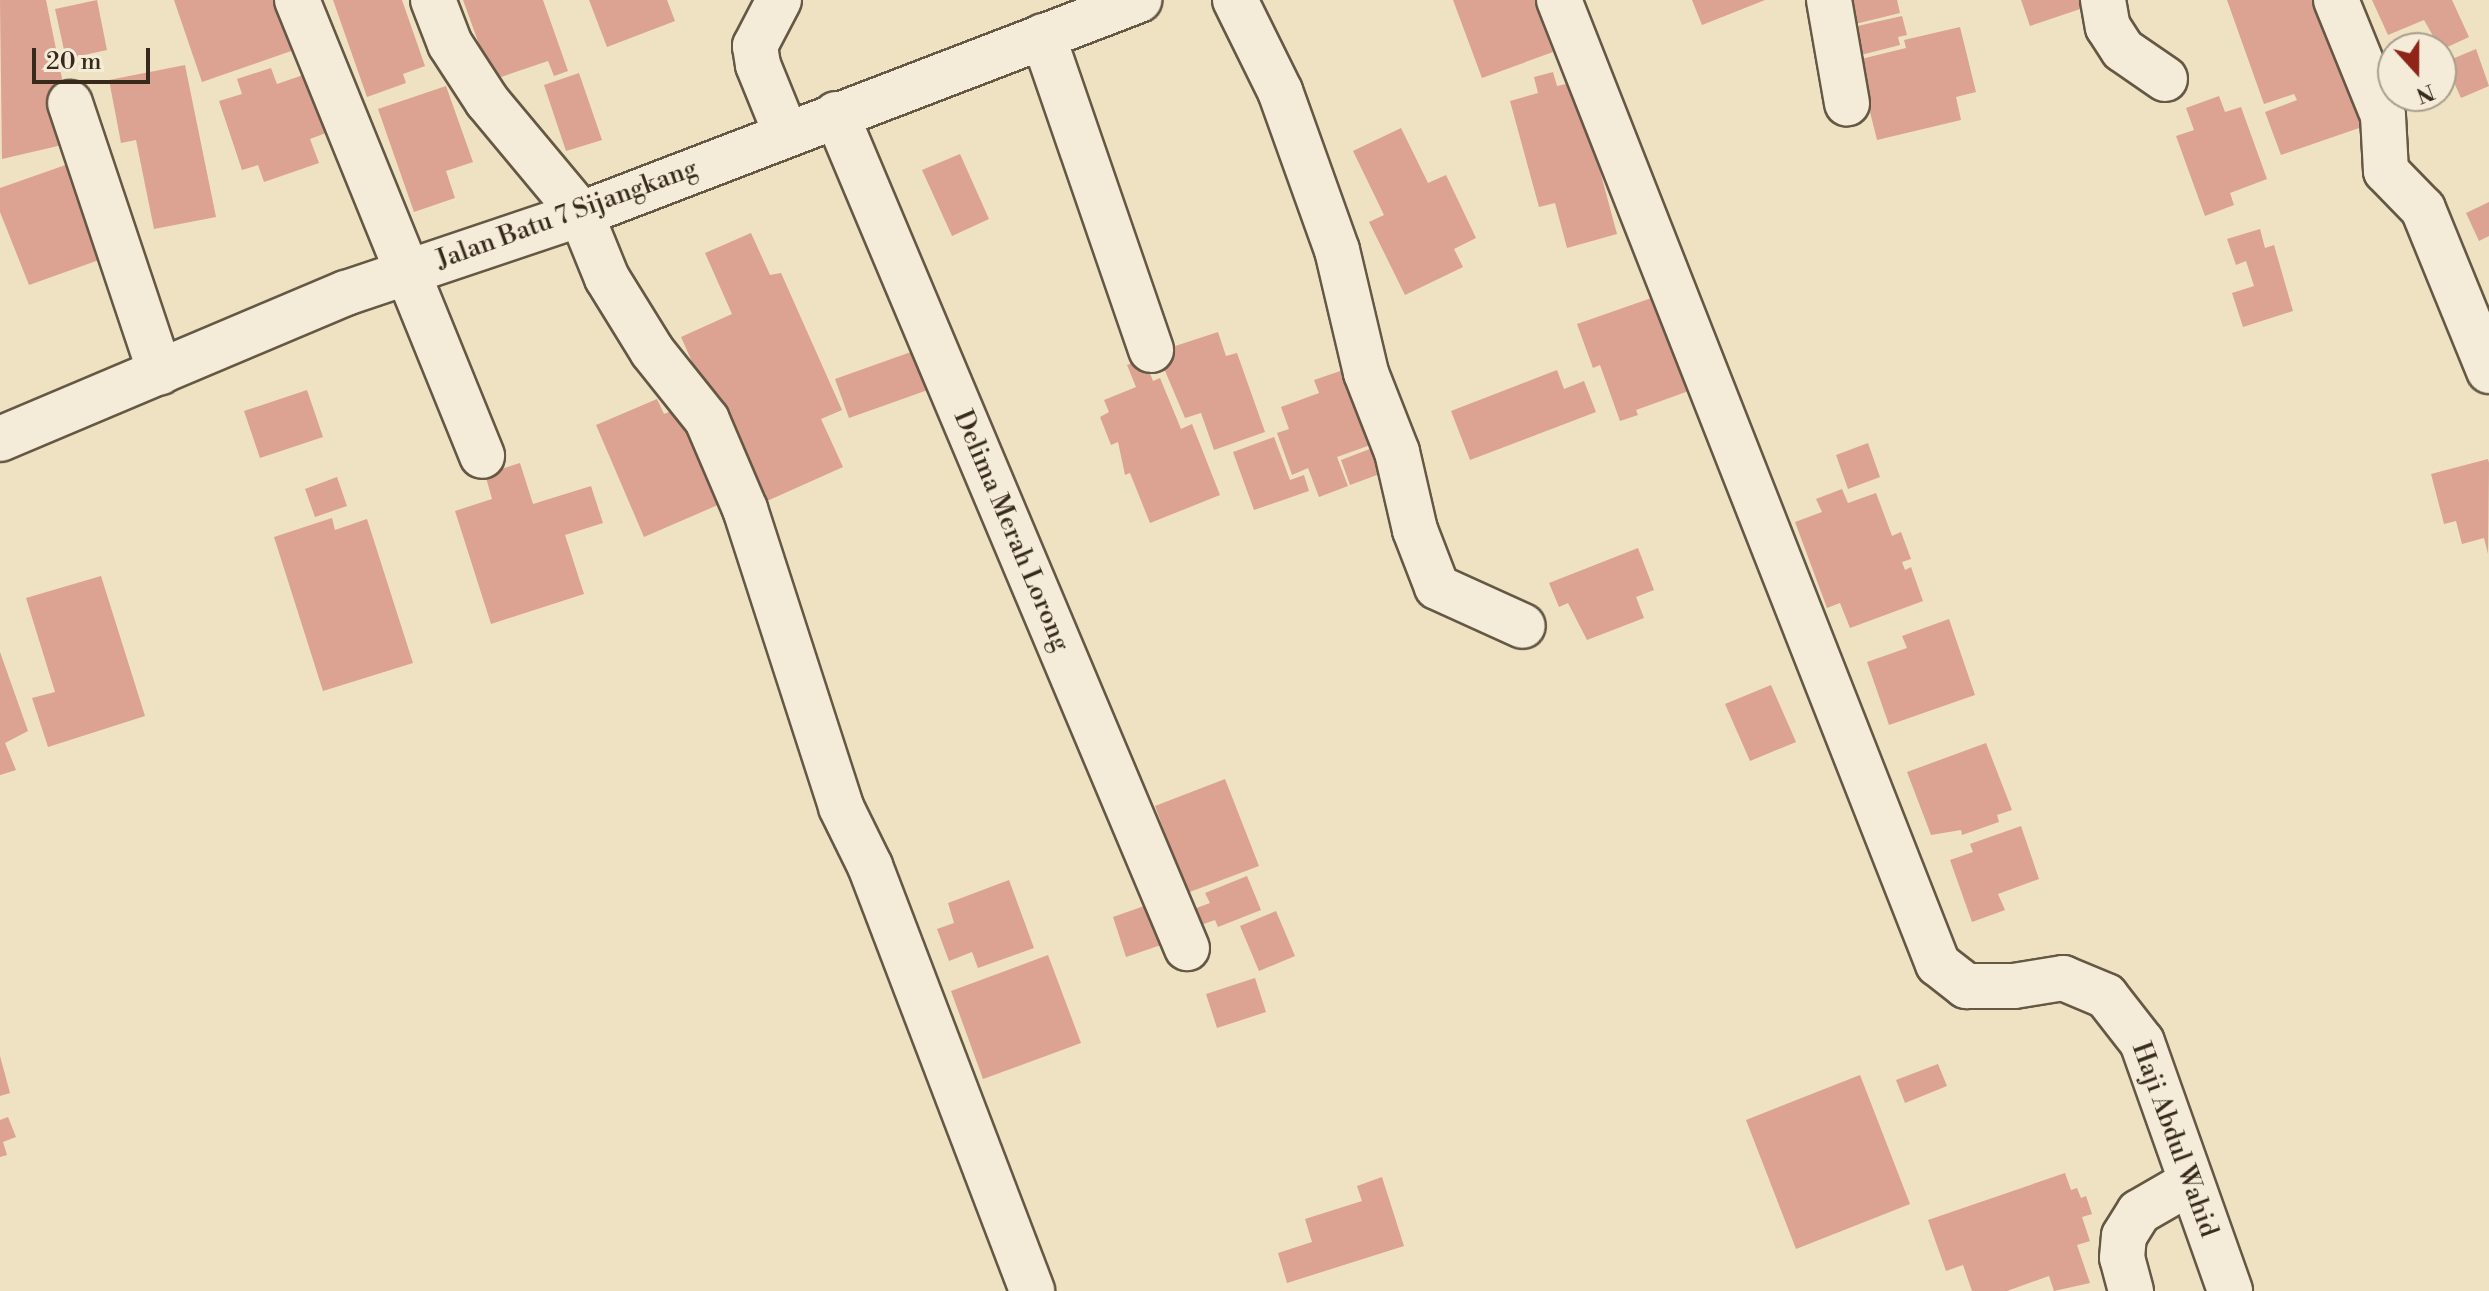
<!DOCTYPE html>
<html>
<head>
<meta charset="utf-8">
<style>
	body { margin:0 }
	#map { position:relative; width:2489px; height:1291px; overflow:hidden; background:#eee2c3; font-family:"Libre Bodoni",serif }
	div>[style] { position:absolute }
	.building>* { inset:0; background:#dca292 }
	.roads { filter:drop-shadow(2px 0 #655844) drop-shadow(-2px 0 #655844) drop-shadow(0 2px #655844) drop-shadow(0 -2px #655844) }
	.minor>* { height:44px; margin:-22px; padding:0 22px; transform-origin:22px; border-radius:22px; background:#f4ecd8 }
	span { translate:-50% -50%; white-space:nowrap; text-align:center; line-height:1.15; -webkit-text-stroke:6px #f4ecd8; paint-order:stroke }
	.street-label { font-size:26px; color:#372a1a }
	.north { position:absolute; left:2377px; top:32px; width:80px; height:80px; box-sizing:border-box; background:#f4ecd8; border:2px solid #a89e8c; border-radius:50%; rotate:159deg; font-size:22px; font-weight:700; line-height:32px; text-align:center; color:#372a1a }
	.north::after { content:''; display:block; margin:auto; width:28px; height:36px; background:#8f2418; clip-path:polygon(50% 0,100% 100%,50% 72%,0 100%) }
	.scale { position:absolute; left:32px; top:48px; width:118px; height:36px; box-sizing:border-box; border:4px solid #372a1a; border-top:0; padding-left:10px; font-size:24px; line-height:28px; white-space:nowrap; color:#372a1a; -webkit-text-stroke:6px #f4ecd8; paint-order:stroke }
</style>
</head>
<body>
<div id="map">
	<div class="building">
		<i style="clip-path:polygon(0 0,46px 0,75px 142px,2px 159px)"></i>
		<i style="clip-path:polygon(97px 0,107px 50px,66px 59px,55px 9px)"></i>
		<i style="clip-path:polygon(174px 0,278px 0,294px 50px,202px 82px)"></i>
		<i style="clip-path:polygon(333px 0,402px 0,425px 66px,403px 74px,406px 83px,367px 97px)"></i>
		<i style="clip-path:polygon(463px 0,543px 0,568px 71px,554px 76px,548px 61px,492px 80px)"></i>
		<i style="clip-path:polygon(589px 0,667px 0,675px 21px,607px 47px)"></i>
		<i style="clip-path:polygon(1453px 0,1545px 0,1552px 19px,1542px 23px,1553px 52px,1482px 78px)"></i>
		<i style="clip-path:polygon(1692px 0,1765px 0,1702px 25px)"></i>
		<i style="clip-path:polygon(1836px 0,1897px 0,1900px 13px,1847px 26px)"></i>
		<i style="clip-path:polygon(2021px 0,2097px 0,2098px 3px,2030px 26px)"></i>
		<i style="clip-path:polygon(2227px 0,2317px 0,2362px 127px,2281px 155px,2265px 112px,2297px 100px,2294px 94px,2264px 104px)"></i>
		<i style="clip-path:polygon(2372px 0,2452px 0,2469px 37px,2441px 50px,2424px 20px,2388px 35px)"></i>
		<i style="clip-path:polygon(1902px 16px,1907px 35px,1898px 37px,1900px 45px,1857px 56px,1844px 29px)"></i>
		<i style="clip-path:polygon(1960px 27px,1976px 92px,1956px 97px,1961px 120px,1877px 140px,1857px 60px,1906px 48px,1904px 40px)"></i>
		<i style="clip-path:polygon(2476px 49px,2489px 86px,2461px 98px,2445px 62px)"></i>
		<i style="clip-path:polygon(185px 65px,216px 217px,154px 229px,136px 140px,121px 143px,109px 80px)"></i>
		<i style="clip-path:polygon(271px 68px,277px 84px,306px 74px,326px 133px,310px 139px,319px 163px,264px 182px,258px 165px,242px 170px,219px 101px,242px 94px,237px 79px)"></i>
		<i style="clip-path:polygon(1553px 72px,1557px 86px,1576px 82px,1617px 234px,1567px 248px,1555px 203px,1539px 207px,1510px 101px,1538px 93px,1534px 77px)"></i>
		<i style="clip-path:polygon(579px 73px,602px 140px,566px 151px,544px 85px)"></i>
		<i style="clip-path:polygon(446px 86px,473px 162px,446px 171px,455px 198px,414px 212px,378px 109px)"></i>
		<i style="clip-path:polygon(2219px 96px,2225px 112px,2241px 107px,2267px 179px,2230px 193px,2234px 205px,2205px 216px,2176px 136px,2194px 130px,2186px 108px)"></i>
		<i style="clip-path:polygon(1401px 128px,1428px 183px,1446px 175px,1476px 238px,1454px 249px,1463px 267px,1405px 295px,1369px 222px,1384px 215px,1353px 151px)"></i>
		<i style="clip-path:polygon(960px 154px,989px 219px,952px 236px,922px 170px)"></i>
		<i style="clip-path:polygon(77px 161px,113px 255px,29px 285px,0 212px,0 188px)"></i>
		<i style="clip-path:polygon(2489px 202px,2489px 236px,2479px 241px,2466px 213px)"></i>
		<i style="clip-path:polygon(2260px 229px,2265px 248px,2274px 245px,2293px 311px,2243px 327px,2232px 293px,2254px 286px,2246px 261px,2236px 265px,2227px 239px)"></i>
		<i style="clip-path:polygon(751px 233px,770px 275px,781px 273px,842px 410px,821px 419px,843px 467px,756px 506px,681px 337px,732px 314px,705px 253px)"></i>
		<i style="clip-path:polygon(1663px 294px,1697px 388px,1636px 410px,1638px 415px,1620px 421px,1600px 365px,1593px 368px,1577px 324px)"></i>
		<i style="clip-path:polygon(1218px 332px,1226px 356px,1237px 353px,1265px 432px,1214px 450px,1201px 413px,1185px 418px,1157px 352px)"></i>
		<i style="clip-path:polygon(925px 347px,939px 386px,849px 418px,835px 379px)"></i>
		<i style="clip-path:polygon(1144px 358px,1153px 381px,1160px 378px,1181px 429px,1192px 424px,1220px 495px,1150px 523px,1130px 473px,1125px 475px,1118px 442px,1111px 445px,1100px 417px,1109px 412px,1104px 400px,1136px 387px,1127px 365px)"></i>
		<i style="clip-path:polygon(1349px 368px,1376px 443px,1337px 457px,1348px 486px,1319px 497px,1308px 468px,1292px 475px,1277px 433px,1289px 429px,1281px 407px,1319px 393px,1314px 380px)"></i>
		<i style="clip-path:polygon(1557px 370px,1564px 389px,1584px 381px,1596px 412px,1470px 460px,1451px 411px)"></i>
		<i style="clip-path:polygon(307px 390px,323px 437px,260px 458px,244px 411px)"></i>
		<i style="clip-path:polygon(657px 399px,664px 414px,686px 405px,727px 501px,644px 537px,596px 425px)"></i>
		<i style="clip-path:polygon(1274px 437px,1290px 480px,1304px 475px,1309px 491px,1254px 510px,1233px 452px)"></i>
		<i style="clip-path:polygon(1868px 443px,1880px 477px,1848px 489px,1836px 455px)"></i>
		<i style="clip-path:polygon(1375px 447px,1385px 472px,1350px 485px,1341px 460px)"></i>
		<i style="clip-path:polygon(2488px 459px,2489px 463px,2488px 554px,2484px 538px,2462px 544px,2456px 521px,2444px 524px,2431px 474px)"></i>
		<i style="clip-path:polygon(520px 463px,533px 504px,591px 486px,603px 523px,565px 535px,584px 594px,491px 624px,455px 511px,492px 499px,485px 474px)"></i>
		<i style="clip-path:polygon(337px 477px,347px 506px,315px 517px,305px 489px)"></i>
		<i style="clip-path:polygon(1842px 489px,1848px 503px,1876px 493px,1892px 536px,1901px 532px,1911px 559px,1902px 562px,1905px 570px,1911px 567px,1923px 601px,1850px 628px,1840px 603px,1827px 608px,1795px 522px,1822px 512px,1816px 499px)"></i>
		<i style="clip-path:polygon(332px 518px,335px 530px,367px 519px,413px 663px,323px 691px,274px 537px)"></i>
		<i style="clip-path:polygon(1638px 548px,1654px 590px,1636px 597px,1644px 618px,1587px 640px,1568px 603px,1559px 607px,1549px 583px)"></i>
		<i style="clip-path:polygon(101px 576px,145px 716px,48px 747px,32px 698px,55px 692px,26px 598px)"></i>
		<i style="clip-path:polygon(1949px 619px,1975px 695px,1889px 725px,1867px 662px,1907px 648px,1902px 636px)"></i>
		<i style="clip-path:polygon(0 652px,28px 731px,5px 743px,16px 770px,0 775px)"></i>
		<i style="clip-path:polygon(1771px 685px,1796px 742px,1750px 761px,1725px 704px)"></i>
		<i style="clip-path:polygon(1986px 743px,2012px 810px,1997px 815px,1999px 822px,1962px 835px,1961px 830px,1931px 835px,1907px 772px)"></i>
		<i style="clip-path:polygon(1225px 779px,1259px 866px,1187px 893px,1155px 806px)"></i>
		<i style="clip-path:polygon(2021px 826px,2039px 879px,1998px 894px,2005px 910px,1972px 922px,1950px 860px,1973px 852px,1970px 844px)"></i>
		<i style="clip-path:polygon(1247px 876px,1261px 910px,1218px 927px,1215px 920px,1198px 926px,1191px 910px,1210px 903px,1205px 893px)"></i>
		<i style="clip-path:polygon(1009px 880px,1034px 948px,978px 968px,972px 952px,949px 961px,937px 929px,954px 923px,948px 903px)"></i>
		<i style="clip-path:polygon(1147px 905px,1161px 945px,1126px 957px,1113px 917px)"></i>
		<i style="clip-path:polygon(1276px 911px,1295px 956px,1259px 971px,1240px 926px)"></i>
		<i style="clip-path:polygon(1048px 955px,1081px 1043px,983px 1079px,951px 991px)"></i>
		<i style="clip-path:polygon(1255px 978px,1266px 1012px,1217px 1028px,1206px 994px)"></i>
		<i style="clip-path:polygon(0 1056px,10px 1093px,0 1096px)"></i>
		<i style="clip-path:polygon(1938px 1064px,1947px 1086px,1905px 1103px,1896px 1080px)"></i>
		<i style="clip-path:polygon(1860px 1075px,1910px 1204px,1796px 1249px,1746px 1120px)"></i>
		<i style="clip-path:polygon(8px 1117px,16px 1137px,3px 1142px,7px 1155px,0 1157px,0 1120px)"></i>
		<i style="clip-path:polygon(2065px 1173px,2071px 1190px,2077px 1188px,2081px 1198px,2086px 1196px,2092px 1214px,2082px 1217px,2090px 1241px,2077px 1245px,2090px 1283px,2054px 1291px,2049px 1276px,2007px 1291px,1972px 1291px,1963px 1265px,1946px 1271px,1928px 1220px)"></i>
		<i style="clip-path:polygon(1382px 1177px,1404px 1246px,1287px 1283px,1278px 1253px,1312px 1242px,1305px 1219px,1362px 1201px,1357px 1186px)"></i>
	</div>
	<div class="roads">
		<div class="minor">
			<i style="left:297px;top:0;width:492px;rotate:67.9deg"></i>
			<i style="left:433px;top:0;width:47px;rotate:68.9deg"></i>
			<i style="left:450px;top:44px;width:68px;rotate:57deg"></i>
			<i style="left:487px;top:101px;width:147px;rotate:50.2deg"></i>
			<i style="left:581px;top:214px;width:69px;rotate:67.9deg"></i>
			<i style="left:607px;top:278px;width:86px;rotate:58.3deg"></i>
			<i style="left:652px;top:351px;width:88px;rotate:51.4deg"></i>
			<i style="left:707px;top:420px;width:97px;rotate:66.9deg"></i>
			<i style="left:745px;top:509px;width:313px;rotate:72.1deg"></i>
			<i style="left:841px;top:807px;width:66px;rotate:63.8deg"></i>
			<i style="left:870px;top:866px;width:455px;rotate:69.1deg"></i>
			<i style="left:779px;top:0;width:52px;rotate:117.6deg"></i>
			<i style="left:755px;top:46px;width:19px;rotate:81deg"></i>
			<i style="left:758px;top:65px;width:74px;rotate:67.9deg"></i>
			<i style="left:1235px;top:0;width:102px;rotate:63.7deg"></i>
			<i style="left:1280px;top:91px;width:169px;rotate:70.3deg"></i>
			<i style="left:1337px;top:250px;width:126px;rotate:76.7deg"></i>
			<i style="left:1366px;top:373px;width:85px;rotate:68.6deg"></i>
			<i style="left:1397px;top:452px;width:80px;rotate:77deg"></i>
			<i style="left:1415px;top:530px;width:61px;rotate:68.9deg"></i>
			<i style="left:1437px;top:587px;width:94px;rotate:24.4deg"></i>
			<i style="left:1559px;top:0;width:1036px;rotate:68.54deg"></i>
			<i style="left:1938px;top:964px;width:36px;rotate:38deg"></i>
			<i style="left:1966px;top:986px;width:48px"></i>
			<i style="left:2014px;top:986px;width:50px;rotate:-9.3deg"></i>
			<i style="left:2063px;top:978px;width:47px;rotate:22.7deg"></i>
			<i style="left:2106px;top:996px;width:58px;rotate:52deg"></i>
			<i style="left:2142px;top:1042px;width:264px;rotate:70.5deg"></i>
			<i style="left:1829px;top:0;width:105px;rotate:80.1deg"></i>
			<i style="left:2103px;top:0;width:27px;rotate:80deg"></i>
			<i style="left:2108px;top:27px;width:27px;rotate:57deg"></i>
			<i style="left:2123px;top:50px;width:51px;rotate:34.6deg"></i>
			<i style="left:2336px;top:0;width:125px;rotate:67.9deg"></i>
			<i style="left:2383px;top:116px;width:55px;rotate:86.9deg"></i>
			<i style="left:2386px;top:171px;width:53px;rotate:45.8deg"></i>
			<i style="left:2423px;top:209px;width:175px;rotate:67.8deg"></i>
			<i style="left:1043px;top:36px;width:332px;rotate:71deg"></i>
			<i style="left:70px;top:103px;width:284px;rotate:71.5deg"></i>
			<i style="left:836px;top:114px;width:905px;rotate:67.18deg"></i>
			<i style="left:0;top:439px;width:376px;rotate:-22.9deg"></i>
			<i style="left:346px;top:293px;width:248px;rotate:-18.6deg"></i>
			<i style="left:581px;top:214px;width:598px;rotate:-20.98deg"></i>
			<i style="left:2131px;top:1291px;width:34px;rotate:-105deg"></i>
			<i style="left:2122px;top:1258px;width:22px;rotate:-85deg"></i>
			<i style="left:2124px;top:1236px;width:28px;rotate:-58deg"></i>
			<i style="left:2139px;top:1212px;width:60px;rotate:-30deg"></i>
		</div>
	</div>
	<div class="street-label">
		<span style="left:567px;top:215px;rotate:-20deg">Jalan Batu 7 Sijangkang</span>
		<span style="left:1011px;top:531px;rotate:67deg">Delima Merah Lorong</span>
		<span style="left:2174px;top:1140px;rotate:70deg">Haji Abdul Wahid</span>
	</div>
	<div class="north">N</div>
	<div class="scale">20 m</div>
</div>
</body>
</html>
